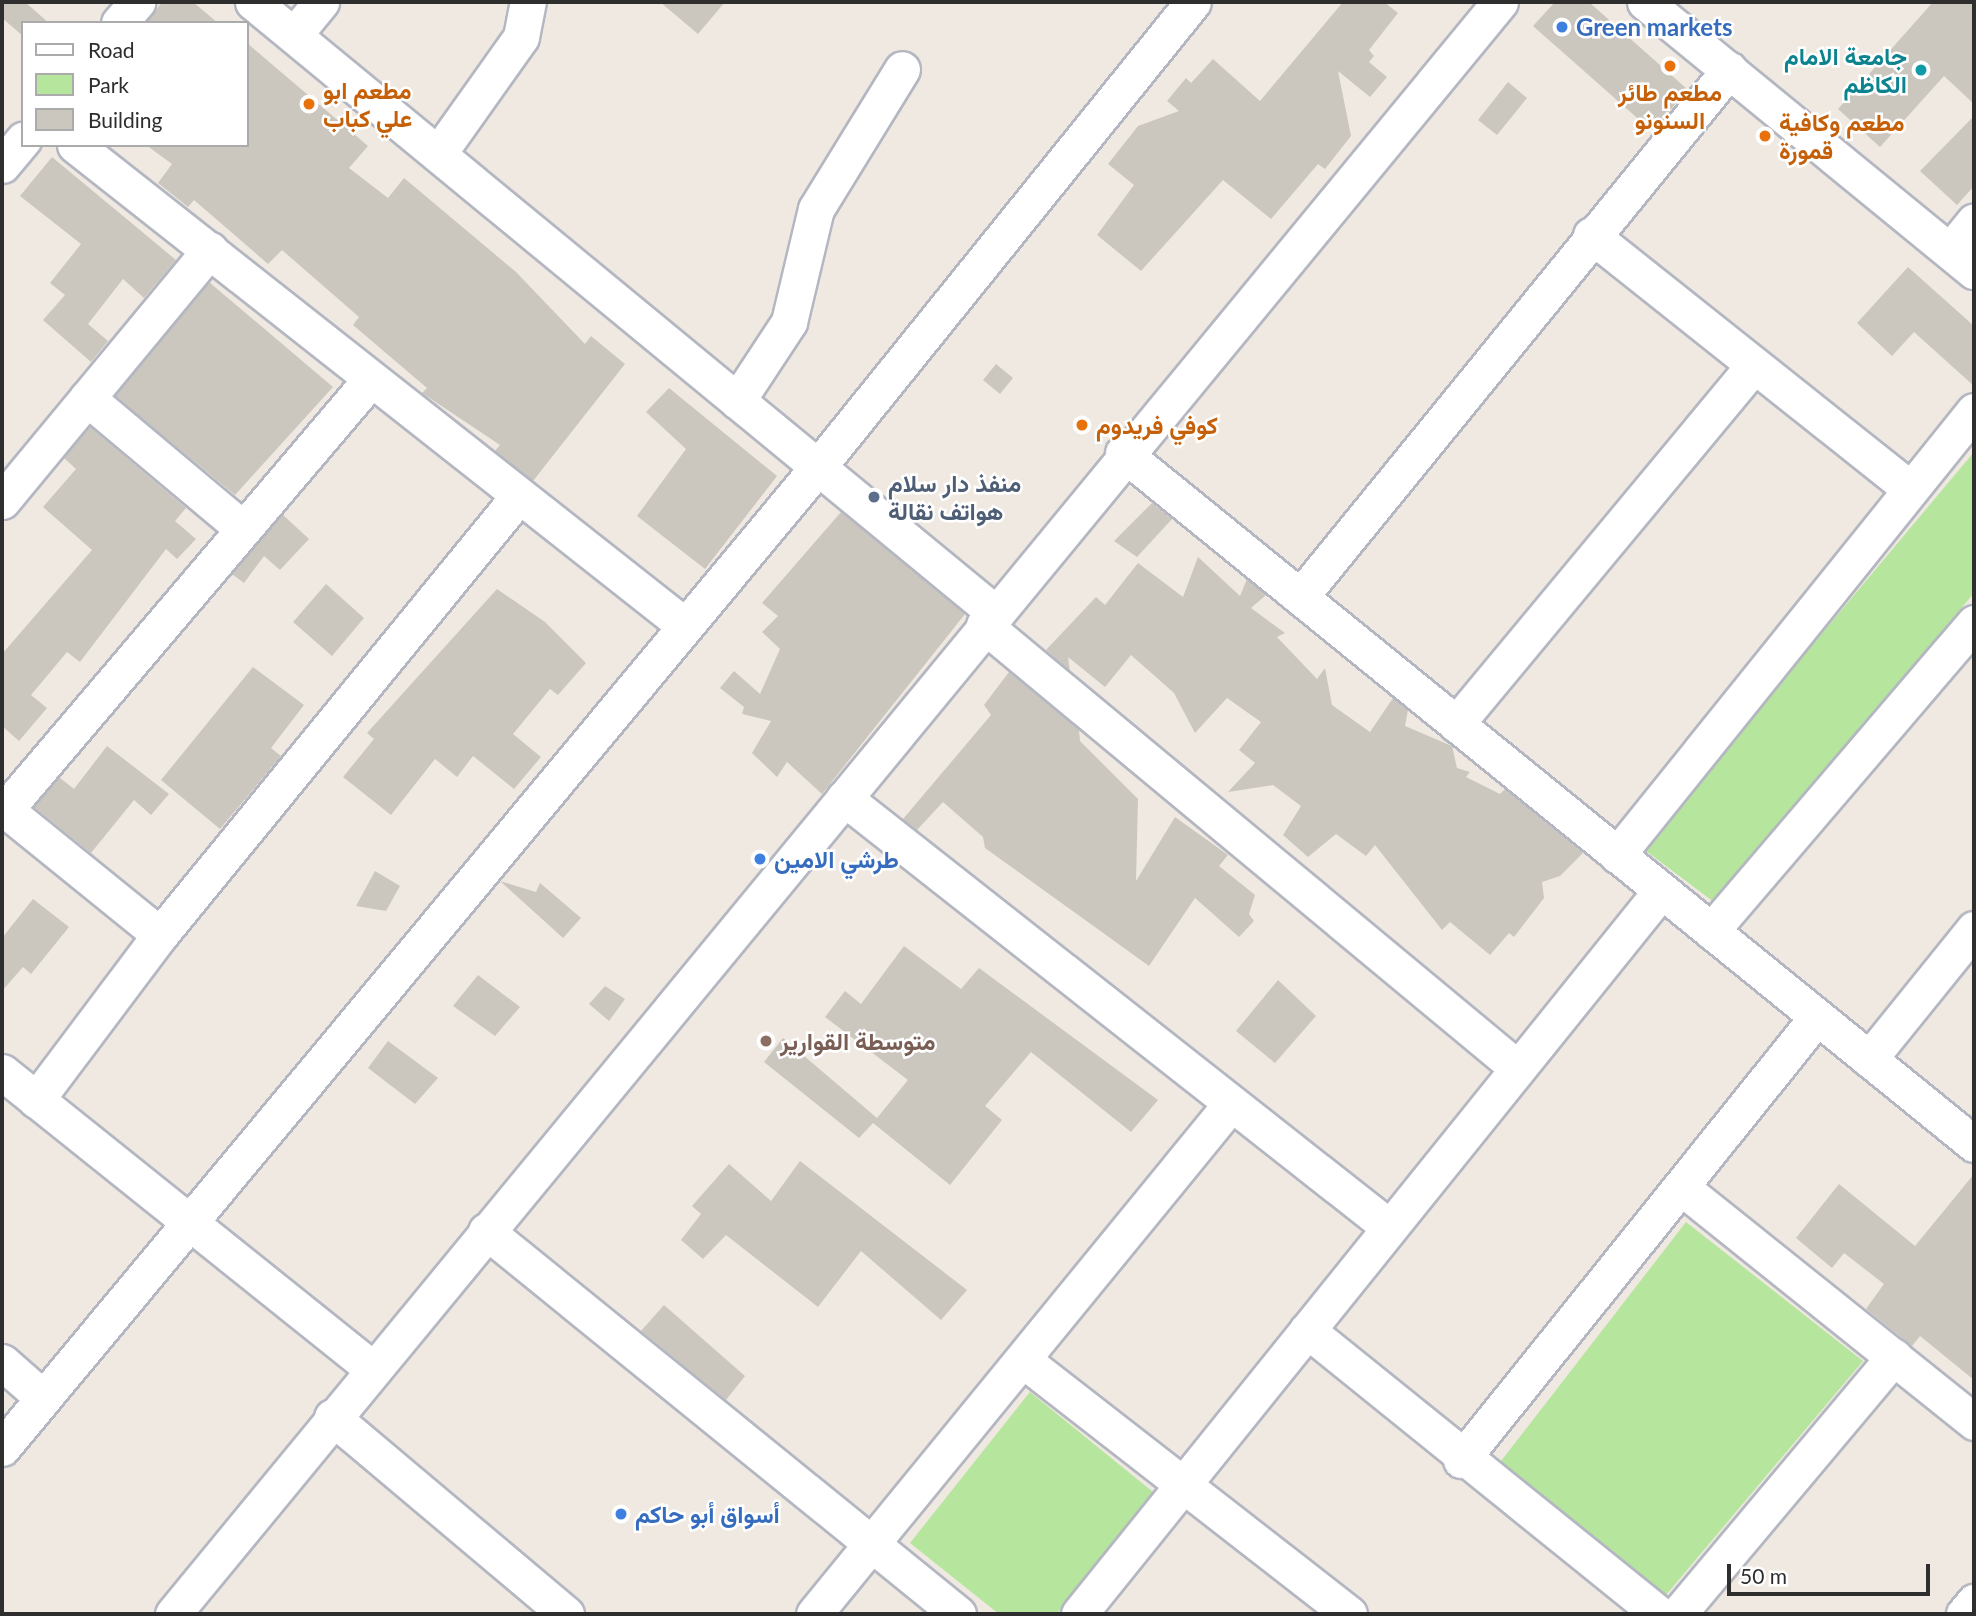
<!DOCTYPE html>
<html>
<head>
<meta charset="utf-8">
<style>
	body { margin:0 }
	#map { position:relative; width:1976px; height:1616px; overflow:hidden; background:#efe9e1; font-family:Lato,Vazirmatn,sans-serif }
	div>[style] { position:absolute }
	.green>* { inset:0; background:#b6e59e }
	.building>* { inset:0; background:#cbc7bf }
	.roads { filter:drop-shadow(2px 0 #b4b7c1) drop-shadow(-2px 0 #b4b7c1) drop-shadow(0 2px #b4b7c1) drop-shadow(0 -2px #b4b7c1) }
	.minor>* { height:35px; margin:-17.5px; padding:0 17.5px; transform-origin:17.5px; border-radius:17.5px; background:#fff }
	.dots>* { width:19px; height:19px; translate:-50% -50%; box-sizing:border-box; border:4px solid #fff; border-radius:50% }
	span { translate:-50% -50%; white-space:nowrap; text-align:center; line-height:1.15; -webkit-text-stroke:5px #fff; paint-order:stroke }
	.shop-label { font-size:24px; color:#366cbe; font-weight:700 }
	.left { translate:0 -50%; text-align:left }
	.culture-label { font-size:24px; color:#0d838f; font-weight:700 }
	.right { translate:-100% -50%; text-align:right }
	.food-label { font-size:24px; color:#c56008; font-weight:700 }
	.service-label { font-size:24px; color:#4e5e75; font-weight:700 }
	.education-label { font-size:24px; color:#785e54; font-weight:700 }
	.frame { position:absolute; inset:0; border:4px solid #2e2e2e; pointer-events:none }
	.legend { position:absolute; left:21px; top:21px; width:228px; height:126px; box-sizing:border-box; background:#fff; border:2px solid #ababab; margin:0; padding:9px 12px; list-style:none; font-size:21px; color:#2e2e2e }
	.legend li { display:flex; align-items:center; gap:14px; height:35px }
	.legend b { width:35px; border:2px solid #ababab }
	.scale { position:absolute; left:1727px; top:1564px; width:203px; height:32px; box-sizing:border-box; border:4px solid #2e2e2e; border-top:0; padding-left:9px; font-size:21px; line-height:24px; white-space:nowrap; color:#2e2e2e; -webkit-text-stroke:5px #fff; paint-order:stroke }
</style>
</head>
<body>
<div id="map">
	<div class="green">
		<i style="clip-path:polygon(1974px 452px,1974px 593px,1714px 902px,1642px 848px)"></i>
		<i style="clip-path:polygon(1686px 1222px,1863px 1361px,1666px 1595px,1498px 1465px)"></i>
		<i style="clip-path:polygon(1030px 1392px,1153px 1492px,1057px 1614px,999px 1614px,910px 1543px)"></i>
	</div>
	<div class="building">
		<i style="clip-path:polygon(2px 2px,25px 2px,49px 23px,23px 23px,23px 36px,2px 18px)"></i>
		<i style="clip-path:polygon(162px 2px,193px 2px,218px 23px,146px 23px)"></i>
		<i style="clip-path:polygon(660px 2px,725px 2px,698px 34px)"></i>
		<i style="clip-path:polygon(1343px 2px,1384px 2px,1398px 13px,1369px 50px,1374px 56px,1369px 62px,1387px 77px,1370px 97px,1338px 71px,1351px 136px,1325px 169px,1318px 164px,1271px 219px,1223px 180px,1141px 271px,1097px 235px,1134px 185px,1108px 164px,1138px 126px,1179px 111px,1167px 101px,1186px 78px,1191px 83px,1213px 59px,1260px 101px)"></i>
		<i style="clip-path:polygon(1555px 2px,1589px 2px,1687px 89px,1653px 132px,1533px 26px)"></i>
		<i style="clip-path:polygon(1933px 2px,1974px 2px,1974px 104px,1944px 76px,1880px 147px,1838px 109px)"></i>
		<i style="clip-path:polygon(247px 43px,368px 146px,349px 168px,388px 198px,404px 178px,516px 272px,585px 344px,591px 336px,625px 364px,533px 481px,495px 451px,500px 445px,422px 393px,427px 388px,353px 325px,359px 317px,282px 250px,268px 264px,194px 200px,188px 207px,158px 183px,172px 164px,146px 145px,247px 145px)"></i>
		<i style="clip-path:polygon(1508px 82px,1527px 98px,1497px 135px,1478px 120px)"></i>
		<i style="clip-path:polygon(1974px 116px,1974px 186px,1957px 205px,1920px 171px)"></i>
		<i style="clip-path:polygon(52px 157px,176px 260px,144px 298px,123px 279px,88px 324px,108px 341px,91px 362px,43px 320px,65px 295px,50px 283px,81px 244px,20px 196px)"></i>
		<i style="clip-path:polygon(1908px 267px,1974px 326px,1974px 386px,1914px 332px,1892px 356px,1857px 323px)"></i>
		<i style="clip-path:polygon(209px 282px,333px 387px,235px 495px,115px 396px)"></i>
		<i style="clip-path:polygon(996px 364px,1013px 378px,1000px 394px,983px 380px)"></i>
		<i style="clip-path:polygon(669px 388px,777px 476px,705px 569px,637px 516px,686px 449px,646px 412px)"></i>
		<i style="clip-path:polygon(90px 427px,186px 508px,175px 521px,196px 539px,177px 559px,166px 549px,80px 662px,67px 652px,31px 695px,47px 708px,19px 741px,2px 726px,2px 654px,92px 550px,43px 507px,76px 469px,64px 458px)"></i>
		<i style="clip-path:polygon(1152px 503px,1172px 519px,1137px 557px,1114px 541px)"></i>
		<i style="clip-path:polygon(841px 512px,965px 614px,822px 794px,787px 762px,777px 777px,752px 753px,771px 721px,742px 714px,744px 707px,720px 688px,734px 671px,760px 694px,780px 649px,762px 632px,778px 616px,762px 603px)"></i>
		<i style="clip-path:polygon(282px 514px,309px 539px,280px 570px,264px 556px,244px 583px,232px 574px)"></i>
		<i style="clip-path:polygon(1198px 557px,1240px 596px,1247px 579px,1266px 595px,1251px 608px,1285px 633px,1277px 637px,1317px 679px,1325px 668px,1332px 705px,1370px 732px,1393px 698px,1408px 710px,1405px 726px,1452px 746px,1457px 768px,1470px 772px,1466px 777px,1500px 794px,1505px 789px,1583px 853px,1560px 876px,1542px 882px,1544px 898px,1514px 937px,1509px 933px,1490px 955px,1450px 922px,1442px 930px,1375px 845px,1366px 856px,1336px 834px,1308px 857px,1283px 835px,1301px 806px,1273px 785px,1228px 792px,1255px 763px,1239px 750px,1261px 722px,1227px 698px,1195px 733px,1174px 693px,1131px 655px,1105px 687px,1068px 657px,1070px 671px,1046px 650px,1096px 597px,1105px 605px,1138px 563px,1183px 597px)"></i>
		<i style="clip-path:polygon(326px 584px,364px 618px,332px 656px,293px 622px)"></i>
		<i style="clip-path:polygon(497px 589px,545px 622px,586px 663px,558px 695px,550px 689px,513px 734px,541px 757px,514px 789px,473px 756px,457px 777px,435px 759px,391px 815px,343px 777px,374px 739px,367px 733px)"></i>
		<i style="clip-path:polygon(253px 667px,304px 705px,271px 748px,281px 756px,220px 829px,161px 780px)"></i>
		<i style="clip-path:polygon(1009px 672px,1079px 730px,1080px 741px,1138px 799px,1136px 881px,1175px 817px,1228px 855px,1219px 866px,1255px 895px,1249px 914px,1254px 921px,1239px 937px,1195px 898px,1149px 966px,985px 848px,983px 837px,943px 802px,917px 830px,903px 819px,991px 715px,984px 705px)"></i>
		<i style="clip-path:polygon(107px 746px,169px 794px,151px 815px,134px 800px,91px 853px,34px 807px,59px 777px,74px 789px)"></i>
		<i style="clip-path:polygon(375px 871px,400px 886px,386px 911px,356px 906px)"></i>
		<i style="clip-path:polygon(500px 881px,536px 892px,540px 883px,581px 918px,563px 938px)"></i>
		<i style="clip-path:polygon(33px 899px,69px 927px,31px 974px,23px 967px,2px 991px,2px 938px)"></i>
		<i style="clip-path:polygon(904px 946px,961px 989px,979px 968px,1158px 1100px,1131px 1132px,1031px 1052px,985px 1106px,1002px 1120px,950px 1185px,873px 1123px,859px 1138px,764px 1062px,783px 1038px,877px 1118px,908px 1080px,825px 1017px,845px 991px,861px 1004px)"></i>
		<i style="clip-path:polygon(478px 975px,520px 1007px,495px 1036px,453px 1006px)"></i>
		<i style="clip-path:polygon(1278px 980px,1316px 1016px,1275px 1063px,1236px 1031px)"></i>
		<i style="clip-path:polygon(605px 986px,625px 999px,609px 1021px,589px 1004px)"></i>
		<i style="clip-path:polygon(388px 1041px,438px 1078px,415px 1104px,368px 1068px)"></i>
		<i style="clip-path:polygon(800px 1161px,967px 1290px,941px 1320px,861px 1251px,818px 1307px,726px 1235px,703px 1259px,681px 1240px,701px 1214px,692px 1206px,729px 1164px,771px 1201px)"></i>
		<i style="clip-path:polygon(1974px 1174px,1974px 1380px,1920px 1336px,1912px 1346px,1866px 1309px,1884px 1284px,1844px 1253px,1832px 1268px,1796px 1238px,1839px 1184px,1915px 1246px)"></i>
		<i style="clip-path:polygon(664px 1305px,745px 1376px,726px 1400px,641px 1331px)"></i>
	</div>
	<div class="roads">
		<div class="minor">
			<i style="left:253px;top:2px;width:960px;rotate:39.46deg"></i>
			<i style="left:1645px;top:2px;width:425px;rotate:39.3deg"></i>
			<i style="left:119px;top:23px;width:28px;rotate:-49deg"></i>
			<i style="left:294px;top:35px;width:43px;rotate:-50.7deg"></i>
			<i style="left:75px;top:145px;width:775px;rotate:38.24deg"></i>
			<i style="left:438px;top:154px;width:143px;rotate:-54.6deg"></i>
			<i style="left:521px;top:37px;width:36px;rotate:-79deg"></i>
			<i style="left:2px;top:165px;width:33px;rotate:-50deg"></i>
			<i style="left:1591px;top:235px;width:406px;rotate:38.5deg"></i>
			<i style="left:1950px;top:251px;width:38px;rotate:-51deg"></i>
			<i style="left:87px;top:398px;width:204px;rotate:40deg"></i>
			<i style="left:737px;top:401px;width:95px;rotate:-56.6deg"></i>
			<i style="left:789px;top:322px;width:116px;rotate:-76.6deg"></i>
			<i style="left:816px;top:209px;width:164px;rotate:-58.4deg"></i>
			<i style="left:1123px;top:453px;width:1096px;rotate:39.08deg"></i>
			<i style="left:2px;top:501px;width:326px;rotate:-50.4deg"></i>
			<i style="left:1300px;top:597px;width:680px;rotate:-50.85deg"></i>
			<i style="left:984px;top:625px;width:690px;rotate:39.71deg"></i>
			<i style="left:1456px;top:724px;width:464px;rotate:-50.3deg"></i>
			<i style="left:844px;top:798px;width:694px;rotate:38.21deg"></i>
			<i style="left:2px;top:807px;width:203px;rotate:39deg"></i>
			<i style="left:5px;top:810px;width:565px;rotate:-49.66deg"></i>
			<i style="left:1617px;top:855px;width:570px;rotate:-51.2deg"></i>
			<i style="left:1711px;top:931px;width:405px;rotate:-49.5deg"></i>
			<i style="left:1869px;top:1059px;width:167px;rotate:-51.1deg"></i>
			<i style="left:2px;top:1072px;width:474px;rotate:38.7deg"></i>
			<i style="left:36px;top:1100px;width:206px;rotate:-53.1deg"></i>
			<i style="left:160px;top:935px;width:566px;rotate:-50.74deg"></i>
			<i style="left:1681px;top:1187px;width:376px;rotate:38.7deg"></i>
			<i style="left:486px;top:1231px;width:608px;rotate:39.06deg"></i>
			<i style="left:1307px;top:1330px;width:452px;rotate:38.9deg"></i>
			<i style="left:1023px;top:1360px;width:413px;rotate:37.9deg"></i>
			<i style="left:2px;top:1362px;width:53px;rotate:41.2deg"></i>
			<i style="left:332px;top:1417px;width:306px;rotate:40.1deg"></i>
			<i style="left:2px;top:1448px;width:1276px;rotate:-50.25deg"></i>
			<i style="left:818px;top:467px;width:597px;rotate:-51.12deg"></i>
			<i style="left:1461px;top:1460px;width:568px;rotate:-51.21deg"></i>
			<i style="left:173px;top:1614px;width:2088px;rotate:-50.54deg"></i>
			<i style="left:814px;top:1614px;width:656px;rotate:-50.75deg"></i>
			<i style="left:1079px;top:1614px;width:928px;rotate:-51.17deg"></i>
			<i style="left:1678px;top:1614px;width:336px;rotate:-50deg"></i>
			<i style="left:1964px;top:1614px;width:16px;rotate:-50deg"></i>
		</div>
	</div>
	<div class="dots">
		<i style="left:1562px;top:27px;background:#3f7fe0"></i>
		<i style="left:1670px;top:66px;background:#e8710a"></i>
		<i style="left:1921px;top:70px;background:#0f9aa8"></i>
		<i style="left:309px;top:104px;background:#e8710a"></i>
		<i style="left:1765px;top:136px;background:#e8710a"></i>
		<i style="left:1082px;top:425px;background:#e8710a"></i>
		<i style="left:874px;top:497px;background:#5c6f8a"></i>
		<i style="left:760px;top:859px;background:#3f7fe0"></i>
		<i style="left:766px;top:1041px;background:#8d6e63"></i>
		<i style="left:621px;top:1514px;background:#3f7fe0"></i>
	</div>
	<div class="shop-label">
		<span class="left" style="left:1576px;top:27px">Green markets</span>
		<span class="left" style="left:774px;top:859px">طرشي الامين</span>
		<span class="left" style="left:635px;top:1514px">أسواق أبو حاكم</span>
	</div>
	<div class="culture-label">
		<span class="right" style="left:1907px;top:70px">جامعة الامام<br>الكاظم</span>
	</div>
	<div class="food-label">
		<span class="left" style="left:323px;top:104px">مطعم ابو<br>علي كباب</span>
		<span style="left:1670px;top:106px">مطعم طائر<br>السنونو</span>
		<span class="left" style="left:1779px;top:136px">مطعم وكافية<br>قمورة</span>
		<span class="left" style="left:1096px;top:425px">كوفي فريدوم</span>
	</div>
	<div class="service-label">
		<span class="left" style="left:888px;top:497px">منفذ دار سلام<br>هواتف نقالة</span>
	</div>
	<div class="education-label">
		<span class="left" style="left:780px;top:1041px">متوسطة القوارير</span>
	</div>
	<div class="frame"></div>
	<ul class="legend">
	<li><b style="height:9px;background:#fff"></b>Road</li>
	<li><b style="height:19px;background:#b6e59e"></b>Park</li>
	<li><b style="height:19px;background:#cbc7bf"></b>Building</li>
	</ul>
	<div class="scale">50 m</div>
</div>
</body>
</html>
